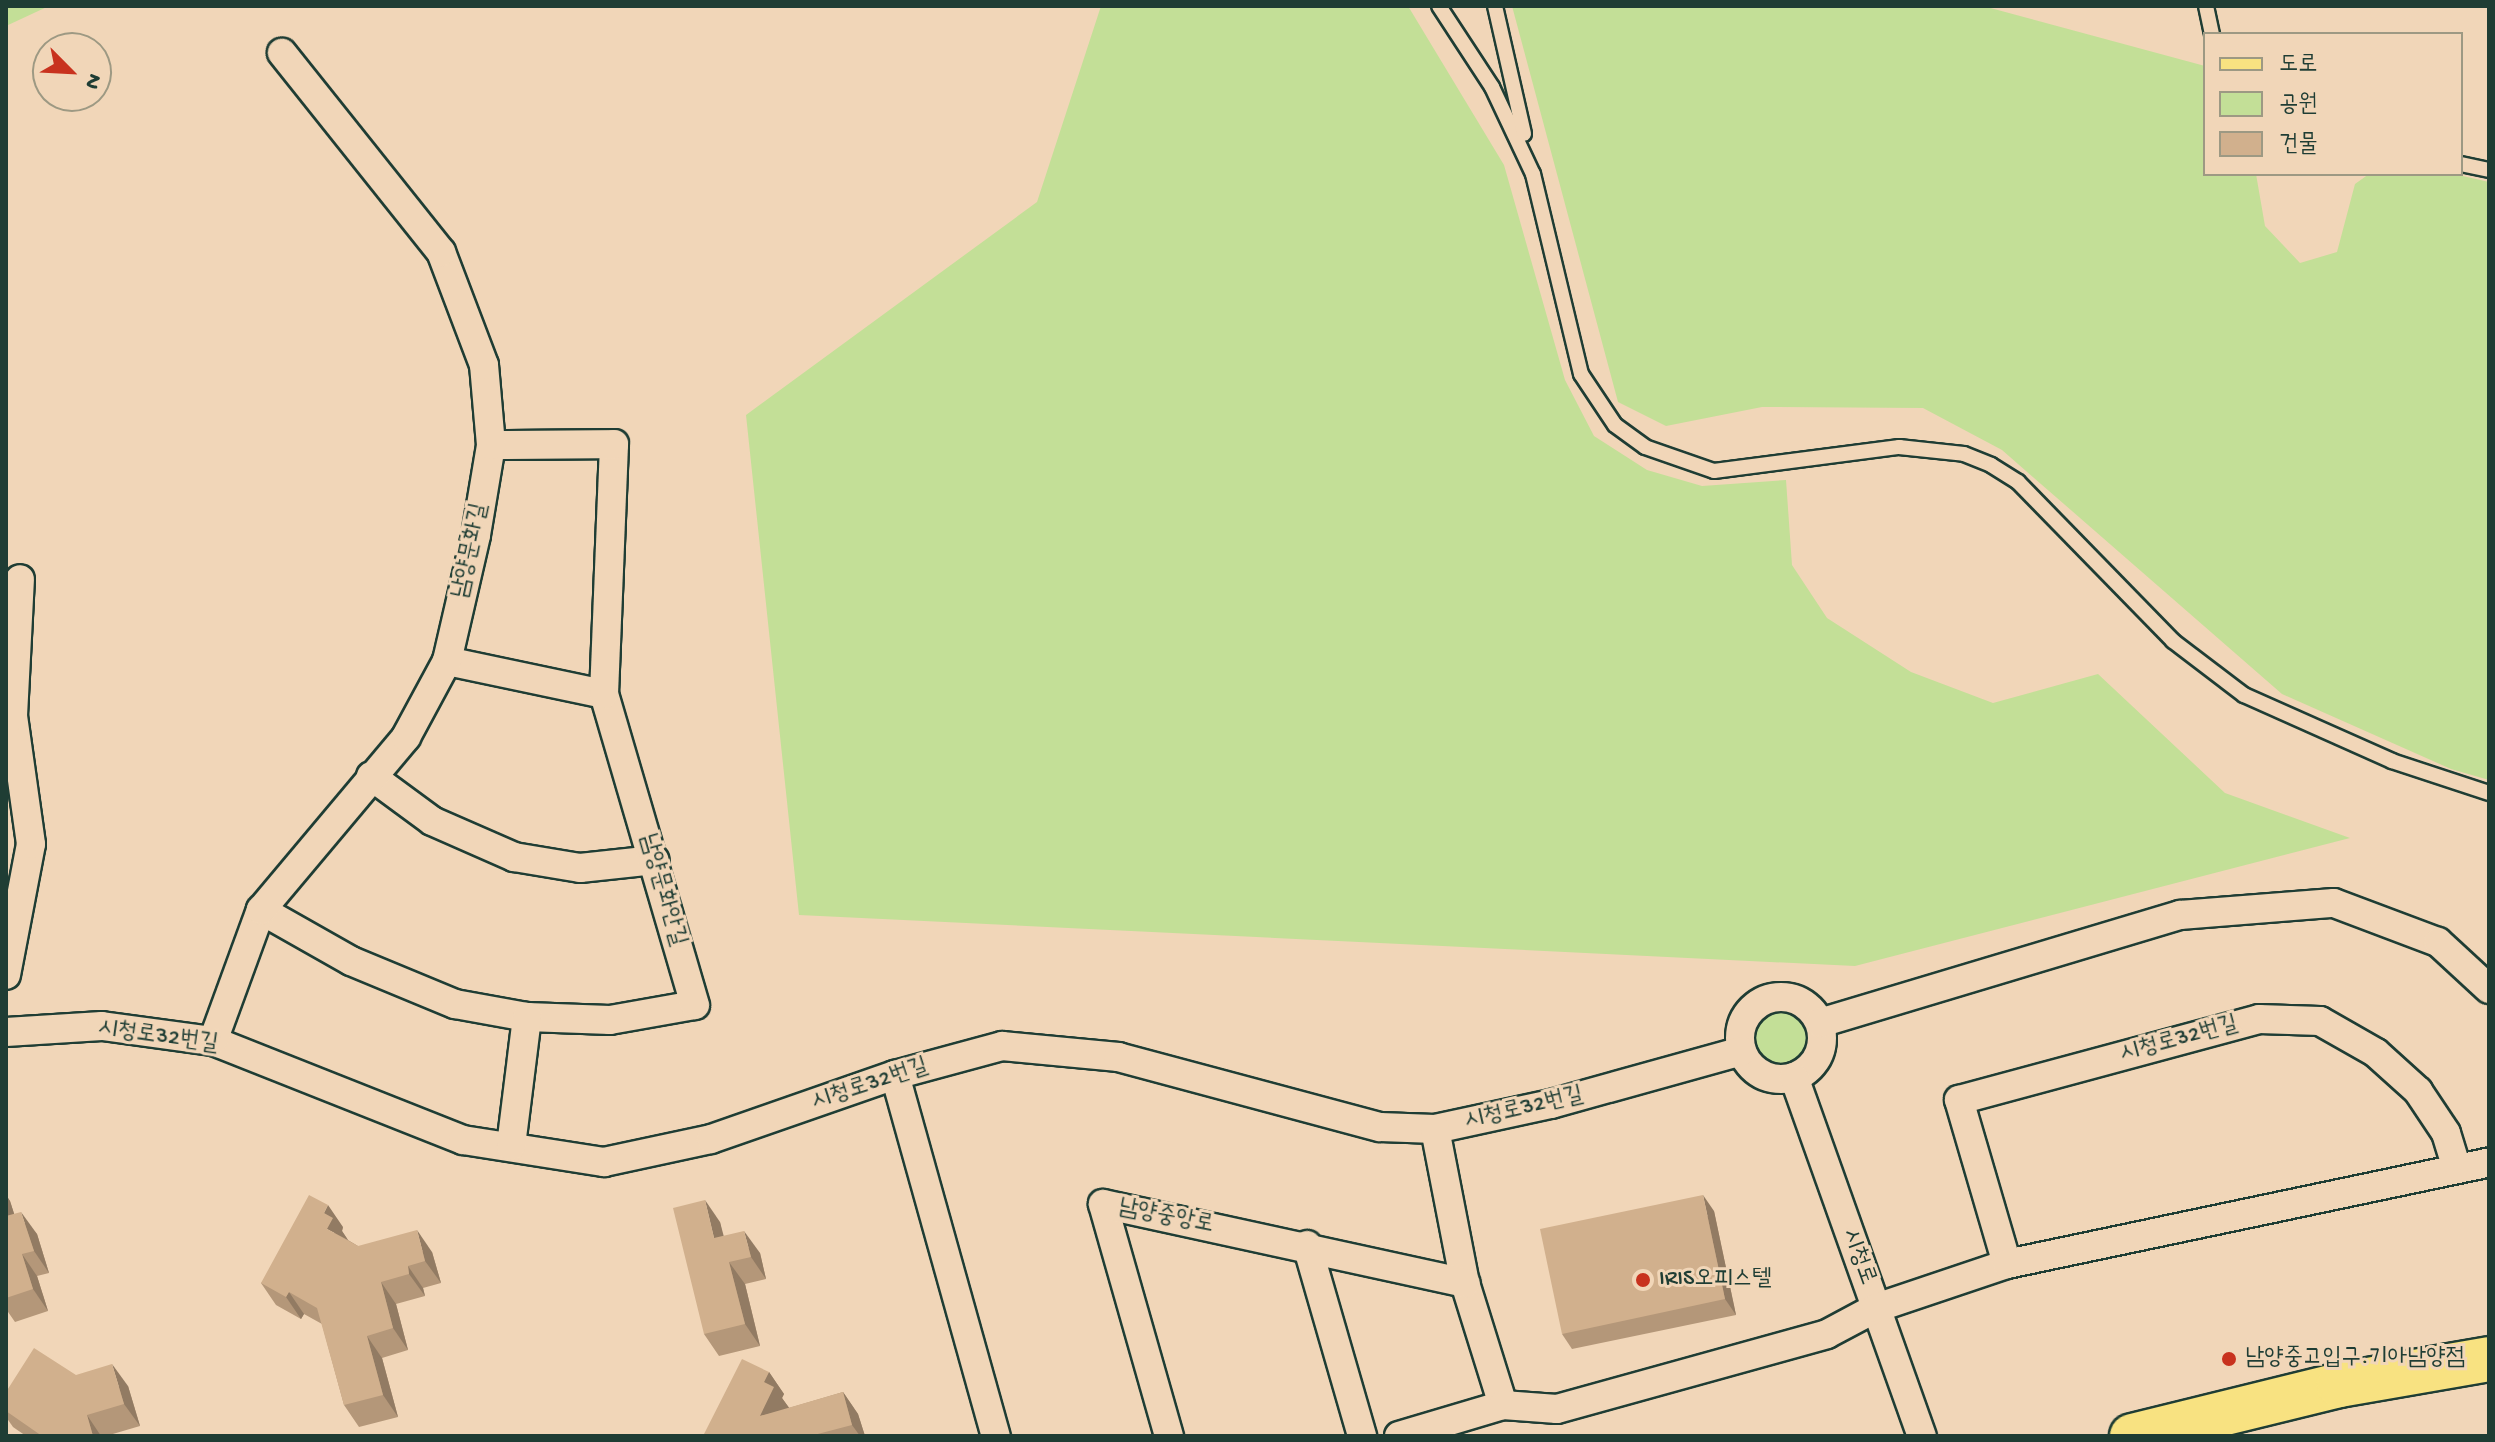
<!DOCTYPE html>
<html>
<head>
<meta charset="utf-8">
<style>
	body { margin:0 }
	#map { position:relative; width:2495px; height:1442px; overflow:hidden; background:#f1d6b8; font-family:"Gochi Hand","Poor Story",sans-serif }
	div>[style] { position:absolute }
	.green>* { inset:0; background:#c3df97 }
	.round { border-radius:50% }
	.roads { filter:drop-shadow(2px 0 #1f3d34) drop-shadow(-2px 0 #1f3d34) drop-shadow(0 2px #1f3d34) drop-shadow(0 -2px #1f3d34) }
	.lane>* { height:14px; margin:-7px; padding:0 7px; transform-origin:7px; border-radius:7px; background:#f1d6b8 }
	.street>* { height:28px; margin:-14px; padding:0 14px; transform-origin:14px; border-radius:14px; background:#f1d6b8 }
	.street>.ring { margin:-14px; padding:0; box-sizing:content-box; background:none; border:28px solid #f1d6b8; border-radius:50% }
	.primary>* { height:44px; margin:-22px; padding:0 22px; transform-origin:22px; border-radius:22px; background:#f8e281 }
	.wall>* { inset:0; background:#b49779 }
	.shaded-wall>* { inset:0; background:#927b63 }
	.building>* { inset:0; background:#d1b08d }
	.dots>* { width:22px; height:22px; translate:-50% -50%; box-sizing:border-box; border:4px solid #f1d6b8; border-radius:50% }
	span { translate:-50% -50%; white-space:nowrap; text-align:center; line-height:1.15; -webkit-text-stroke:6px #f1d6b8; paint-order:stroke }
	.street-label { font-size:24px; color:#1f3d34 }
	.poi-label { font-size:24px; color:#1f3d34 }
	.left { translate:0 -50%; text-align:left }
	.frame { position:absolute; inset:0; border:8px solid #1f3d34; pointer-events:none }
	.legend { position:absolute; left:2203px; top:32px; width:260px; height:144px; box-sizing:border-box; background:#f1d6b8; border:2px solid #9d9983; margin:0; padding:10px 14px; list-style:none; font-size:24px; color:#1f3d34 }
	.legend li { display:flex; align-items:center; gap:16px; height:40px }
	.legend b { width:40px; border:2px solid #9d9983 }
	.north { position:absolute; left:32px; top:32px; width:80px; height:80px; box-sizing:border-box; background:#f1d6b8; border:2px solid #9d9983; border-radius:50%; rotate:114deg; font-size:22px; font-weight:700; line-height:32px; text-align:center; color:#1f3d34 }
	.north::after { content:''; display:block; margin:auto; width:28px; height:36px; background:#c8321e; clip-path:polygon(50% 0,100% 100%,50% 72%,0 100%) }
</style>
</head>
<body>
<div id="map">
	<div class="green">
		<i style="clip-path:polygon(6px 6px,49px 6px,6px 26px)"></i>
		<i style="clip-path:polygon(1101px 6px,1408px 6px,1504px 165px,1565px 380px,1594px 436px,1647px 470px,1702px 486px,1786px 480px,1792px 565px,1827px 618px,1911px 672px,1993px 703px,2098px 674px,2225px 793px,2350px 838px,1855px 966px,799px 915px,746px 415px,1037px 202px)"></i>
		<i style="clip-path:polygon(1512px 6px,1983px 6px,2205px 66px,2205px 174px,2256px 174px,2265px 226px,2300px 263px,2337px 252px,2355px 184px,2369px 174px,2454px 174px,2489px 182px,2489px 780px,2451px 769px,2282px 694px,2002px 450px,1923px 408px,1762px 407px,1666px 426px,1618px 402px)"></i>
		<i class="round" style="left:1755px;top:1012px;width:52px;height:52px"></i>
	</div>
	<div class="roads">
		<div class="lane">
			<i style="left:1439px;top:6px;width:97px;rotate:56.8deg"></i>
			<i style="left:1492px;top:87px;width:96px;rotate:64.8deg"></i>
			<i style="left:1533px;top:174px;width:206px;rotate:76.5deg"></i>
			<i style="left:1581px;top:374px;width:61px;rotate:56.3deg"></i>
			<i style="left:1615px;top:425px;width:37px;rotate:36deg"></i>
			<i style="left:1645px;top:447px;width:73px;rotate:19.2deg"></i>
			<i style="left:1714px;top:471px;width:187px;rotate:-7.4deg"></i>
			<i style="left:1899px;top:447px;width:65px;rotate:6.1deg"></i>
			<i style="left:1964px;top:454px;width:29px;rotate:22deg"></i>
			<i style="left:1991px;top:465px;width:32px;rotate:32deg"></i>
			<i style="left:2018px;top:482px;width:222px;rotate:45.7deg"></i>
			<i style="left:2173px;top:641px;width:89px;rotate:37.3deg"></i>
			<i style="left:2244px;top:695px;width:162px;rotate:24deg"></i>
			<i style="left:2392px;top:761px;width:102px;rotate:18.3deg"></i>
			<i style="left:1495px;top:6px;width:131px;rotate:77.2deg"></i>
			<i style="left:2206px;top:6px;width:29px;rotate:78deg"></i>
			<i style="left:2461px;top:164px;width:29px;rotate:12deg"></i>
		</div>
		<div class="street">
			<i style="left:447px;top:661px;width:160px;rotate:11.9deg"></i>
			<i style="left:371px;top:776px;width:76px;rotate:36.4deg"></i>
			<i style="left:432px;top:821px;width:90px;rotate:23.7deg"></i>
			<i style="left:514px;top:857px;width:67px;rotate:9.5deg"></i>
			<i style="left:580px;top:868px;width:75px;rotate:-6.1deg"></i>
			<i style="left:261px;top:910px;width:103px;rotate:29.5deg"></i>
			<i style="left:351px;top:961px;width:113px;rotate:22.5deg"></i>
			<i style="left:455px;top:1004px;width:73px;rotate:10.2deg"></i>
			<i style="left:527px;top:1017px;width:83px;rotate:2.1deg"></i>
			<i style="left:610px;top:1020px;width:86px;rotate:-10deg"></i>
			<i style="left:695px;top:1005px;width:324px;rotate:-106.3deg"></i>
			<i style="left:604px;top:694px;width:250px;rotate:-87.7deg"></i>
			<i style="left:614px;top:444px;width:123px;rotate:179.5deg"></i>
			<i style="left:6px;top:975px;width:133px;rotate:-79.2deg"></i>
			<i style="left:31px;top:844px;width:129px;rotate:-98deg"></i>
			<i style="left:13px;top:716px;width:137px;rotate:-87.1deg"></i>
			<i class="ring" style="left:1740px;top:997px;width:54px;height:54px"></i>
			<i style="left:1820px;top:1023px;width:376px;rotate:-16.7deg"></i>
			<i style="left:2180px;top:915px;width:154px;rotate:-4.5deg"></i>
			<i style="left:2334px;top:903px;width:111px;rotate:20.6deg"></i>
			<i style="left:2438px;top:942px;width:69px;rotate:42.7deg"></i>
			<i style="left:6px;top:1032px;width:96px;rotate:-3.6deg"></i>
			<i style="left:102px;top:1026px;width:112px;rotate:7.7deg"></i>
			<i style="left:213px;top:1041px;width:269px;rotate:21.6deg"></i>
			<i style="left:463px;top:1140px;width:143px;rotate:8.9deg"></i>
			<i style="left:604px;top:1162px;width:109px;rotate:-12.1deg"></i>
			<i style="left:711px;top:1139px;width:195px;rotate:-19.2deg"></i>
			<i style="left:895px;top:1075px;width:111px;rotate:-15.2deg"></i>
			<i style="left:1002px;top:1046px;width:117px;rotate:5.4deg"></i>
			<i style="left:1118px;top:1057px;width:271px;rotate:15deg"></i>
			<i style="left:1380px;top:1127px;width:55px;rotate:2.1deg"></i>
			<i style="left:1435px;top:1129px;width:119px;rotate:-12.2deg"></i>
			<i style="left:1551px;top:1104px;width:198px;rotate:-15.5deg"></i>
			<i style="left:213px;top:1041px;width:140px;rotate:-69.9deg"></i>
			<i style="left:261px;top:910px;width:226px;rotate:-50deg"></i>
			<i style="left:406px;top:737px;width:86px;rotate:-61.7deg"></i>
			<i style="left:447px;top:661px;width:129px;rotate:-77deg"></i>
			<i style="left:476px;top:535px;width:91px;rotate:-80.5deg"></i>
			<i style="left:491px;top:445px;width:80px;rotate:-95deg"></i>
			<i style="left:484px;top:365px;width:121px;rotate:-110.8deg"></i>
			<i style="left:441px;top:252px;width:255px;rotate:-128.6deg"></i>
			<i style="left:895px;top:1075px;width:375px;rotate:74.4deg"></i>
			<i style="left:1794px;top:1077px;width:381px;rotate:70.4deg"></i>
			<i style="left:1435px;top:1129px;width:157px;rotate:79deg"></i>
			<i style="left:1465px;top:1283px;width:128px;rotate:72.7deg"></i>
			<i style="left:511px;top:1146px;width:130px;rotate:-82.9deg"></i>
			<i style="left:1307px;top:1245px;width:199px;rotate:73.9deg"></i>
			<i style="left:2007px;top:1264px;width:171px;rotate:-106.3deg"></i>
			<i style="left:1959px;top:1100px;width:311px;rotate:-15.1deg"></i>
			<i style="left:2259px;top:1019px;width:61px;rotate:1.9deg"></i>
			<i style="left:2320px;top:1021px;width:64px;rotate:29.7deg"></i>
			<i style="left:2376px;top:1053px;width:57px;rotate:42.1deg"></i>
			<i style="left:2418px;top:1091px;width:50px;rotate:56.3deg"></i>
			<i style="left:2446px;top:1133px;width:34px;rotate:73deg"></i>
			<i style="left:1169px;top:1436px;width:241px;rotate:-105.9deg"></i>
			<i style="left:1103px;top:1204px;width:371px;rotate:12.3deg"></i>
			<i style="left:1399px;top:1436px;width:109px;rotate:-16.6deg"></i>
			<i style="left:1503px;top:1405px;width:54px;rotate:4.2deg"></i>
			<i style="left:1557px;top:1409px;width:280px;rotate:-15.5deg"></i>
			<i style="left:1827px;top:1334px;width:55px;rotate:-28deg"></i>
			<i style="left:1876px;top:1308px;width:138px;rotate:-18.6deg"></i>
			<i style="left:2007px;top:1264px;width:493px;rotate:-11.9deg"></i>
		</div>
		<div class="primary">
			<i style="left:2132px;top:1436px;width:213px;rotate:-13.8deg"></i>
			<i style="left:2339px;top:1385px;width:152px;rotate:-9.8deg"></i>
		</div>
	</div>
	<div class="wall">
		<i style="clip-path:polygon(6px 1195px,10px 1201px,14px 1214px,37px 1234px,49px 1273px,37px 1276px,48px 1311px,15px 1322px,6px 1309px)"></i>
		<i style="clip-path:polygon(1714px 1211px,1736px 1315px,1572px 1349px,1562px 1334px)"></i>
		<i style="clip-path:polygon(720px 1222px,723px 1236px,760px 1253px,766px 1279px,745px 1284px,760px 1346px,719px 1356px,704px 1334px)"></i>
		<i style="clip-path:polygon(343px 1227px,342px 1231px,348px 1240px,358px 1246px,432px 1252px,441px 1283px,423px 1288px,425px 1296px,396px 1304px,408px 1350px,382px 1358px,398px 1417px,359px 1427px,344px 1405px,322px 1324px,304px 1314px,301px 1319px,276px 1305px,261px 1283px)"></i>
		<i style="clip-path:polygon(769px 1372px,784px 1394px,782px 1398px,789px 1408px,843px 1392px,858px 1414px,865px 1436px,703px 1436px)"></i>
		<i style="clip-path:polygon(128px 1386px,140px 1426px,106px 1436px,26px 1436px,13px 1427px,6px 1417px,6px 1392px)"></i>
	</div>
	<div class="shaded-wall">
		<i style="clip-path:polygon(6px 1195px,10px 1201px,22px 1238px,6px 1216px)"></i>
		<i style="clip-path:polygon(1703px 1195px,1714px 1211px,1736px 1315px,1725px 1299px)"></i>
		<i style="clip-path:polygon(705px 1200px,720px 1222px,730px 1260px,714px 1238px)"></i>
		<i style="clip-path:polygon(328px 1205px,343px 1227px,342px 1231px,348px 1240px,327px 1229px,324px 1213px)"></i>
		<i style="clip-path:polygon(21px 1212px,37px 1234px,49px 1273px,34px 1251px)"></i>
		<i style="clip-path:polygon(417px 1230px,432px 1252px,441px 1283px,425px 1261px)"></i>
		<i style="clip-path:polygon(744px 1231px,760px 1253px,766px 1279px,751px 1257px)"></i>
		<i style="clip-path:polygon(22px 1254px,37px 1276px,48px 1311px,33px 1289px)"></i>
		<i style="clip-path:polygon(729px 1262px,745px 1284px,760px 1346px,745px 1324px)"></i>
		<i style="clip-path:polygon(408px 1266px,423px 1288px,425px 1296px,409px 1274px)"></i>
		<i style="clip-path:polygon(381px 1282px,396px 1304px,408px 1350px,393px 1328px)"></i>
		<i style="clip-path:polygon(289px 1292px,304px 1314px,301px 1319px,286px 1297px)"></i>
		<i style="clip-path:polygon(367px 1336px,382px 1358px,398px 1417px,383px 1395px)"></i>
		<i style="clip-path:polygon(112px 1364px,128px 1386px,140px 1426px,124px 1404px)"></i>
		<i style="clip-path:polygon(769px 1372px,784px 1394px,782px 1398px,790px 1409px,760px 1416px,764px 1382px)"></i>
		<i style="clip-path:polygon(843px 1392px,858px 1414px,865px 1436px,860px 1436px,852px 1425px)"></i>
		<i style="clip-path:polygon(87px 1415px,101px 1436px,93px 1436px)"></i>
	</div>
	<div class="building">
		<i style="clip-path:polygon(309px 1195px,328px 1205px,324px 1213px,333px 1218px,327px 1229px,358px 1246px,417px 1230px,425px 1261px,408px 1266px,409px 1274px,381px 1282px,393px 1328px,367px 1336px,383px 1395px,344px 1405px,317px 1308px,289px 1292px,286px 1297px,261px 1283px)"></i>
		<i style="clip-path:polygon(1703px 1195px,1725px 1299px,1562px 1334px,1540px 1229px)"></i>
		<i style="clip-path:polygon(705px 1200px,714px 1238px,744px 1231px,751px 1257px,729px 1262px,745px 1324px,704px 1334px,673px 1208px)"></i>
		<i style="clip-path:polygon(21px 1212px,34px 1251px,22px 1254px,33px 1289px,6px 1298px,6px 1216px)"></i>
		<i style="clip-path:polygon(34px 1348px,76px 1375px,112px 1364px,124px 1404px,87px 1415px,93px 1436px,42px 1436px,6px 1411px,6px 1392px)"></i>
		<i style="clip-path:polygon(742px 1359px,769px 1372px,764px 1382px,774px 1387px,760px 1416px,843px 1392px,852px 1425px,810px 1436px,703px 1436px)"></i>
	</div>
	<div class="dots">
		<i style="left:1643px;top:1280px;background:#c8321e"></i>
		<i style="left:2229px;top:1359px;background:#c8321e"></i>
	</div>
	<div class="street-label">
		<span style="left:471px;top:551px;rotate:-78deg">남양문화길</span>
		<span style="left:662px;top:890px;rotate:74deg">남양문화안길</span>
		<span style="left:158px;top:1037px;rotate:8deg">시청로32번길</span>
		<span style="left:2179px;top:1040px;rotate:-15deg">시청로32번길</span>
		<span style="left:870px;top:1085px;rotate:-18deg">시청로32번길</span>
		<span style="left:1524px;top:1109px;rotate:-13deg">시청로32번길</span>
		<span style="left:1166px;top:1217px;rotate:11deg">남양중앙로</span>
		<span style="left:1858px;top:1257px;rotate:70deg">시청로</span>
	</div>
	<div class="poi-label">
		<span class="left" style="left:1659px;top:1280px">IRIS오피스텔</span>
		<span class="left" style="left:2245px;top:1359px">남양중고입구.기아남양점</span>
	</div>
	<div class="frame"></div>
	<ul class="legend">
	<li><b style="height:10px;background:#f8e281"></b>도로</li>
	<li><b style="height:22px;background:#c3df97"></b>공원</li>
	<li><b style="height:22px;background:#d1b08d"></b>건물</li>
	</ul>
	<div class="north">N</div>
</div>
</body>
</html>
